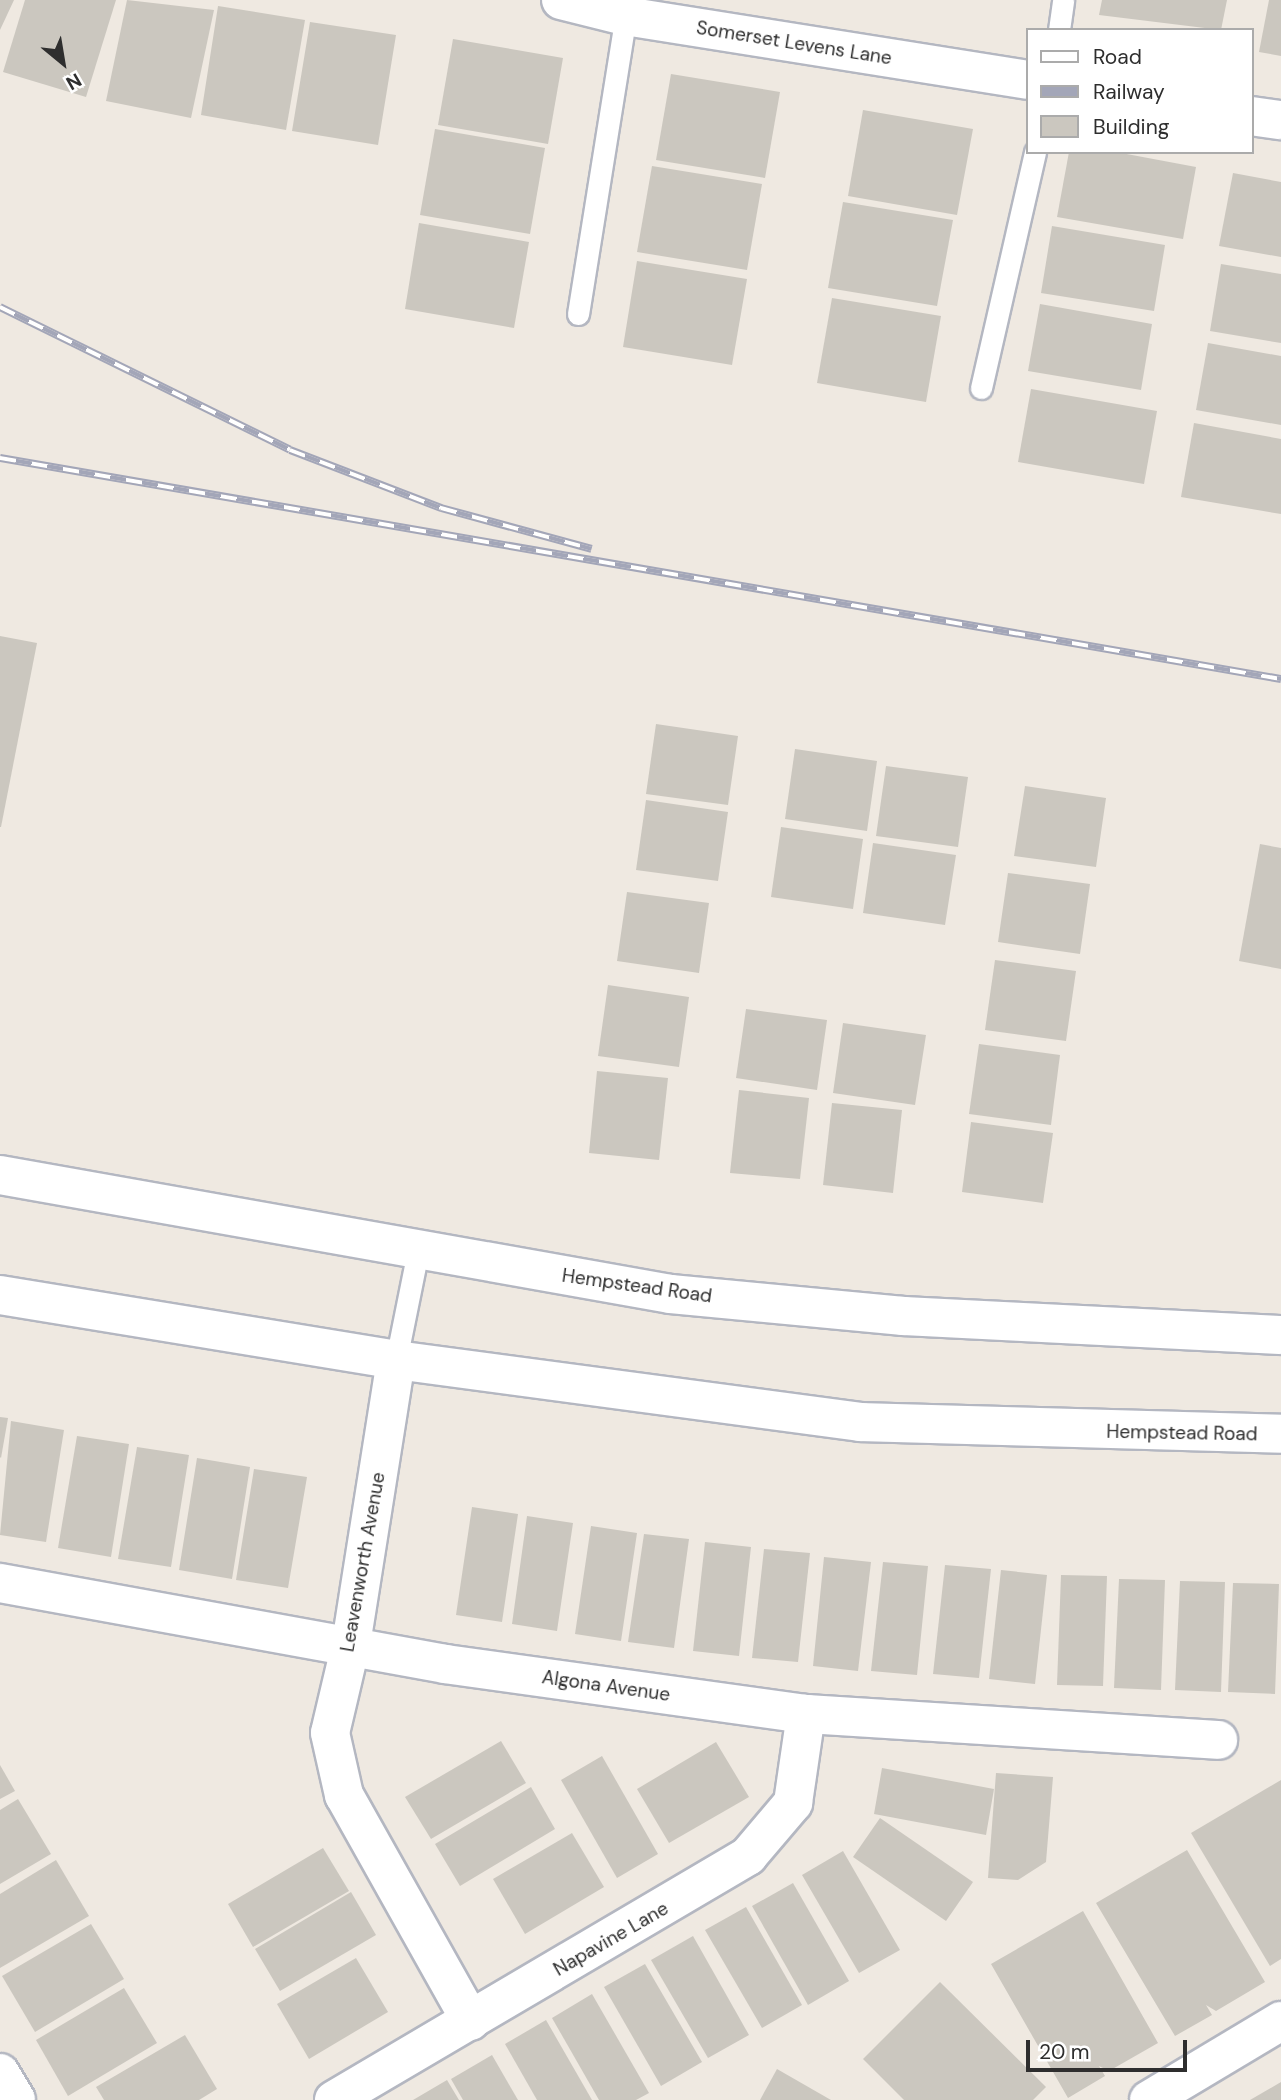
<!DOCTYPE html>
<html>
<head>
<meta charset="utf-8">
<style>
	body { margin:0 }
	#map { position:relative; width:1281px; height:2100px; overflow:hidden; background:#efe9e1; font-family:"DM Sans",sans-serif }
	div>[style] { position:absolute }
	.building>* { inset:0; background:#cbc7bf }
	.roads { filter:drop-shadow(2px 0 #b4b7c1) drop-shadow(-2px 0 #b4b7c1) drop-shadow(0 2px #b4b7c1) drop-shadow(0 -2px #b4b7c1) }
	.service>* { height:21px; margin:-10.5px; padding:0 10.5px; transform-origin:10.5px; border-radius:10.5px; background:#fff }
	.minor>* { height:38px; margin:-19px; padding:0 19px; transform-origin:19px; border-radius:19px; background:#fff }
	.secondary>* { height:38px; margin:-19px; padding:0 19px; transform-origin:19px; border-radius:19px; background:#fff }
	.rail>* { height:8px; margin-top:-4px; transform-origin:0; background:repeating-linear-gradient(90deg,#fff 0 16px,#a3a6b8 0 32px); box-sizing:border-box; border-block:2px solid #a3a6b8 }
	span { translate:-50% -50%; white-space:nowrap; text-align:center; line-height:1.15; -webkit-text-stroke:5px #fff; paint-order:stroke }
	.street-label { font-size:19px; color:#2e2e2e }
	.legend { position:absolute; left:1026px; top:28px; width:228px; height:126px; box-sizing:border-box; background:#fff; border:2px solid #ababab; margin:0; padding:9px 12px; list-style:none; font-size:21px; color:#2e2e2e }
	.legend li { display:flex; align-items:center; gap:14px; height:35px }
	.legend b { width:35px; border:2px solid #ababab }
	.north { position:absolute; left:28px; top:28px; width:70px; height:70px; -webkit-text-stroke:5px #fff; paint-order:stroke; rotate:150deg; font-size:19px; font-weight:700; line-height:28px; text-align:center; color:#2e2e2e }
	.north::after { content:''; display:block; margin:auto; width:24px; height:32px; background:#2e2e2e; clip-path:polygon(50% 0,100% 100%,50% 72%,0 100%) }
	.scale { position:absolute; left:1026px; top:2040px; width:161px; height:32px; box-sizing:border-box; border:4px solid #2e2e2e; border-top:0; padding-left:9px; font-size:21px; line-height:24px; white-space:nowrap; color:#2e2e2e; -webkit-text-stroke:5px #fff; paint-order:stroke }
</style>
</head>
<body>
<div id="map">
	<div class="building">
		<i style="clip-path:polygon(0 0,14px 0,0 30px)"></i>
		<i style="clip-path:polygon(25px 0,116px 0,86px 97px,3px 72px)"></i>
		<i style="clip-path:polygon(127px 0,214px 10px,191px 118px,106px 101px)"></i>
		<i style="clip-path:polygon(1102px 0,1227px 0,1221px 30px,1099px 15px)"></i>
		<i style="clip-path:polygon(1269px 0,1281px 0,1281px 56px,1259px 52px)"></i>
		<i style="clip-path:polygon(218px 6px,305px 20px,286px 130px,201px 115px)"></i>
		<i style="clip-path:polygon(310px 22px,396px 35px,378px 145px,292px 131px)"></i>
		<i style="clip-path:polygon(453px 39px,563px 58px,548px 144px,438px 125px)"></i>
		<i style="clip-path:polygon(671px 74px,780px 92px,765px 178px,656px 160px)"></i>
		<i style="clip-path:polygon(863px 110px,973px 129px,957px 215px,848px 196px)"></i>
		<i style="clip-path:polygon(435px 129px,545px 148px,530px 234px,420px 215px)"></i>
		<i style="clip-path:polygon(1069px 152px,1116px 152px,1196px 167px,1183px 239px,1057px 217px)"></i>
		<i style="clip-path:polygon(652px 166px,762px 184px,747px 270px,637px 252px)"></i>
		<i style="clip-path:polygon(1233px 173px,1281px 182px,1281px 257px,1219px 246px)"></i>
		<i style="clip-path:polygon(843px 202px,953px 220px,937px 306px,828px 288px)"></i>
		<i style="clip-path:polygon(419px 223px,529px 242px,514px 328px,405px 309px)"></i>
		<i style="clip-path:polygon(1052px 226px,1165px 245px,1154px 311px,1041px 293px)"></i>
		<i style="clip-path:polygon(637px 261px,747px 279px,732px 365px,623px 347px)"></i>
		<i style="clip-path:polygon(1221px 264px,1281px 274px,1281px 343px,1210px 331px)"></i>
		<i style="clip-path:polygon(832px 298px,941px 316px,926px 402px,817px 383px)"></i>
		<i style="clip-path:polygon(1040px 304px,1152px 324px,1141px 390px,1028px 371px)"></i>
		<i style="clip-path:polygon(1208px 343px,1281px 356px,1281px 425px,1196px 410px)"></i>
		<i style="clip-path:polygon(1031px 389px,1157px 411px,1144px 484px,1018px 462px)"></i>
		<i style="clip-path:polygon(1194px 423px,1281px 439px,1281px 514px,1181px 497px)"></i>
		<i style="clip-path:polygon(0 636px,37px 643px,1px 827px,0 827px)"></i>
		<i style="clip-path:polygon(656px 724px,738px 736px,728px 805px,646px 794px)"></i>
		<i style="clip-path:polygon(795px 749px,877px 761px,867px 831px,785px 819px)"></i>
		<i style="clip-path:polygon(886px 766px,968px 777px,958px 847px,876px 836px)"></i>
		<i style="clip-path:polygon(1025px 786px,1106px 798px,1096px 867px,1014px 856px)"></i>
		<i style="clip-path:polygon(646px 800px,728px 812px,718px 881px,636px 870px)"></i>
		<i style="clip-path:polygon(781px 827px,863px 839px,853px 909px,771px 897px)"></i>
		<i style="clip-path:polygon(873px 843px,956px 855px,945px 925px,863px 913px)"></i>
		<i style="clip-path:polygon(1260px 844px,1281px 848px,1281px 969px,1239px 961px)"></i>
		<i style="clip-path:polygon(1008px 873px,1090px 884px,1080px 954px,998px 942px)"></i>
		<i style="clip-path:polygon(627px 892px,709px 903px,699px 973px,617px 961px)"></i>
		<i style="clip-path:polygon(995px 960px,1076px 971px,1066px 1041px,985px 1030px)"></i>
		<i style="clip-path:polygon(608px 985px,689px 997px,679px 1067px,598px 1056px)"></i>
		<i style="clip-path:polygon(746px 1009px,827px 1020px,817px 1090px,736px 1078px)"></i>
		<i style="clip-path:polygon(843px 1023px,926px 1035px,915px 1105px,833px 1093px)"></i>
		<i style="clip-path:polygon(979px 1044px,1060px 1055px,1051px 1125px,969px 1114px)"></i>
		<i style="clip-path:polygon(597px 1071px,668px 1078px,659px 1160px,589px 1153px)"></i>
		<i style="clip-path:polygon(739px 1090px,809px 1098px,800px 1179px,730px 1173px)"></i>
		<i style="clip-path:polygon(832px 1103px,902px 1110px,893px 1193px,823px 1185px)"></i>
		<i style="clip-path:polygon(971px 1122px,1053px 1133px,1043px 1203px,962px 1192px)"></i>
		<i style="clip-path:polygon(0 1417px,8px 1418px,1px 1458px,0 1457px)"></i>
		<i style="clip-path:polygon(11px 1421px,64px 1430px,46px 1542px,0 1535px)"></i>
		<i style="clip-path:polygon(77px 1436px,129px 1444px,111px 1557px,58px 1548px)"></i>
		<i style="clip-path:polygon(137px 1447px,189px 1455px,171px 1567px,118px 1559px)"></i>
		<i style="clip-path:polygon(197px 1458px,250px 1467px,232px 1579px,179px 1570px)"></i>
		<i style="clip-path:polygon(254px 1469px,307px 1477px,288px 1588px,236px 1580px)"></i>
		<i style="clip-path:polygon(472px 1507px,518px 1514px,502px 1622px,456px 1615px)"></i>
		<i style="clip-path:polygon(527px 1516px,573px 1523px,557px 1631px,512px 1624px)"></i>
		<i style="clip-path:polygon(591px 1526px,637px 1533px,621px 1641px,575px 1634px)"></i>
		<i style="clip-path:polygon(644px 1534px,689px 1539px,674px 1648px,628px 1642px)"></i>
		<i style="clip-path:polygon(705px 1542px,751px 1547px,739px 1656px,693px 1651px)"></i>
		<i style="clip-path:polygon(764px 1549px,810px 1553px,798px 1662px,752px 1658px)"></i>
		<i style="clip-path:polygon(824px 1557px,871px 1562px,858px 1671px,813px 1666px)"></i>
		<i style="clip-path:polygon(883px 1562px,928px 1566px,917px 1675px,871px 1671px)"></i>
		<i style="clip-path:polygon(945px 1565px,991px 1569px,979px 1678px,933px 1674px)"></i>
		<i style="clip-path:polygon(1001px 1570px,1047px 1575px,1035px 1684px,989px 1679px)"></i>
		<i style="clip-path:polygon(1061px 1575px,1107px 1576px,1103px 1686px,1057px 1685px)"></i>
		<i style="clip-path:polygon(1119px 1579px,1165px 1580px,1161px 1690px,1114px 1688px)"></i>
		<i style="clip-path:polygon(1180px 1581px,1225px 1582px,1221px 1692px,1175px 1690px)"></i>
		<i style="clip-path:polygon(1233px 1583px,1279px 1584px,1275px 1694px,1228px 1692px)"></i>
		<i style="clip-path:polygon(501px 1741px,526px 1783px,431px 1839px,405px 1797px)"></i>
		<i style="clip-path:polygon(716px 1742px,749px 1797px,669px 1843px,637px 1789px)"></i>
		<i style="clip-path:polygon(602px 1756px,658px 1854px,617px 1878px,561px 1780px)"></i>
		<i style="clip-path:polygon(0 1765px,15px 1791px,0 1799px)"></i>
		<i style="clip-path:polygon(882px 1768px,994px 1789px,986px 1835px,874px 1814px)"></i>
		<i style="clip-path:polygon(996px 1773px,1053px 1777px,1046px 1862px,1018px 1880px,988px 1878px)"></i>
		<i style="clip-path:polygon(1281px 1780px,1281px 1959px,1270px 1966px,1191px 1833px)"></i>
		<i style="clip-path:polygon(531px 1787px,555px 1829px,460px 1886px,435px 1844px)"></i>
		<i style="clip-path:polygon(18px 1799px,51px 1854px,0 1884px,0 1810px)"></i>
		<i style="clip-path:polygon(880px 1818px,973px 1882px,946px 1921px,853px 1857px)"></i>
		<i style="clip-path:polygon(572px 1833px,604px 1887px,525px 1934px,493px 1879px)"></i>
		<i style="clip-path:polygon(323px 1848px,349px 1891px,253px 1947px,228px 1904px)"></i>
		<i style="clip-path:polygon(1187px 1850px,1265px 1982px,1216px 2011px,1206px 2005px,1212px 2015px,1175px 2036px,1096px 1903px)"></i>
		<i style="clip-path:polygon(843px 1851px,900px 1950px,859px 1973px,802px 1875px)"></i>
		<i style="clip-path:polygon(56px 1860px,89px 1916px,0 1968px,0 1894px)"></i>
		<i style="clip-path:polygon(793px 1883px,849px 1981px,808px 2005px,752px 1906px)"></i>
		<i style="clip-path:polygon(351px 1892px,376px 1935px,280px 1991px,255px 1949px)"></i>
		<i style="clip-path:polygon(746px 1907px,802px 2005px,762px 2028px,705px 1930px)"></i>
		<i style="clip-path:polygon(1083px 1911px,1158px 2043px,1109px 2071px,1099px 2066px,1105px 2076px,1068px 2098px,991px 1964px)"></i>
		<i style="clip-path:polygon(91px 1924px,124px 1979px,35px 2032px,2px 1976px)"></i>
		<i style="clip-path:polygon(693px 1936px,749px 2035px,708px 2058px,651px 1960px)"></i>
		<i style="clip-path:polygon(356px 1958px,388px 2012px,309px 2059px,277px 2004px)"></i>
		<i style="clip-path:polygon(645px 1964px,702px 2062px,661px 2086px,604px 1987px)"></i>
		<i style="clip-path:polygon(940px 1982px,1046px 2087px,1033px 2100px,904px 2100px,863px 2059px)"></i>
		<i style="clip-path:polygon(124px 1988px,157px 2043px,68px 2096px,36px 2040px)"></i>
		<i style="clip-path:polygon(592px 1994px,649px 2093px,636px 2100px,599px 2100px,552px 2018px)"></i>
		<i style="clip-path:polygon(546px 2020px,592px 2100px,537px 2100px,505px 2044px)"></i>
		<i style="clip-path:polygon(185px 2035px,217px 2089px,199px 2100px,104px 2100px,96px 2087px)"></i>
		<i style="clip-path:polygon(492px 2055px,518px 2100px,463px 2100px,451px 2079px)"></i>
		<i style="clip-path:polygon(777px 2069px,831px 2100px,760px 2100px)"></i>
		<i style="clip-path:polygon(447px 2080px,459px 2100px,413px 2100px)"></i>
		<i style="clip-path:polygon(1281px 2082px,1281px 2100px,1250px 2100px)"></i>
	</div>
	<div class="roads">
		<div class="service">
			<i style="left:1059px;top:30px;width:30px;rotate:-82deg"></i>
			<i style="left:578px;top:314px;width:309px;rotate:-80.9deg"></i>
			<i style="left:981px;top:388px;width:242px;rotate:-77.1deg"></i>
			<i style="left:396px;top:1360px;width:111px;rotate:-78.6deg"></i>
		</div>
		<div class="minor">
			<i style="left:561px;top:0;width:66px;rotate:14deg"></i>
			<i style="left:625px;top:16px;width:407px;rotate:9deg"></i>
			<i style="left:1251px;top:116px;width:30px;rotate:8deg"></i>
			<i style="left:396px;top:1360px;width:288px;rotate:99deg"></i>
			<i style="left:351px;top:1644px;width:91px;rotate:103.3deg"></i>
			<i style="left:330px;top:1733px;width:64px;rotate:77.3deg"></i>
			<i style="left:344px;top:1795px;width:259px;rotate:60.7deg"></i>
			<i style="left:0;top:1583px;width:452px;rotate:10.3deg"></i>
			<i style="left:445px;top:1664px;width:364px;rotate:7.9deg"></i>
			<i style="left:806px;top:1714px;width:413px;rotate:3.6deg"></i>
			<i style="left:0;top:2073px;width:31px;rotate:59deg"></i>
			<i style="left:334px;top:2100px;width:481px;rotate:-30.5deg"></i>
			<i style="left:748px;top:1856px;width:70px;rotate:-49.7deg"></i>
			<i style="left:793px;top:1803px;width:90px;rotate:-81.7deg"></i>
			<i style="left:1149px;top:2100px;width:154px;rotate:-30.9deg"></i>
		</div>
		<div class="secondary">
			<i style="left:0;top:1175px;width:681px;rotate:10.06deg"></i>
			<i style="left:671px;top:1294px;width:233px;rotate:5.4deg"></i>
			<i style="left:903px;top:1316px;width:378px;rotate:2.9deg"></i>
			<i style="left:0;top:1295px;width:401px;rotate:9.3deg"></i>
			<i style="left:396px;top:1360px;width:468px;rotate:7.6deg"></i>
			<i style="left:860px;top:1422px;width:421px;rotate:1.6deg"></i>
		</div>
	</div>
	<div class="rail">
		<i style="left:0;top:307px;width:323px;rotate:26.2deg"></i>
		<i style="left:290px;top:450px;width:162px;rotate:21deg"></i>
		<i style="left:441px;top:508px;width:156px;rotate:15.2deg"></i>
		<i style="left:0;top:458px;width:1300px;rotate:9.79deg"></i>
	</div>
	<div class="street-label">
		<span style="left:794px;top:43px;rotate:9deg">Somerset Levens Lane</span>
		<span style="left:637px;top:1286px;rotate:8deg">Hempstead Road</span>
		<span style="left:1182px;top:1433px;rotate:1deg">Hempstead Road</span>
		<span style="left:363px;top:1562px;rotate:-80deg">Leavenworth Avenue</span>
		<span style="left:606px;top:1686px;rotate:8deg">Algona Avenue</span>
		<span style="left:611px;top:1939px;rotate:-30deg">Napavine Lane</span>
	</div>
	<ul class="legend">
	<li><b style="height:9px;background:#fff"></b>Road</li>
	<li><b style="height:9px;background:#a3a6b8"></b>Railway</li>
	<li><b style="height:19px;background:#cbc7bf"></b>Building</li>
	</ul>
	<div class="north">N</div>
	<div class="scale">20 m</div>
</div>
</body>
</html>
